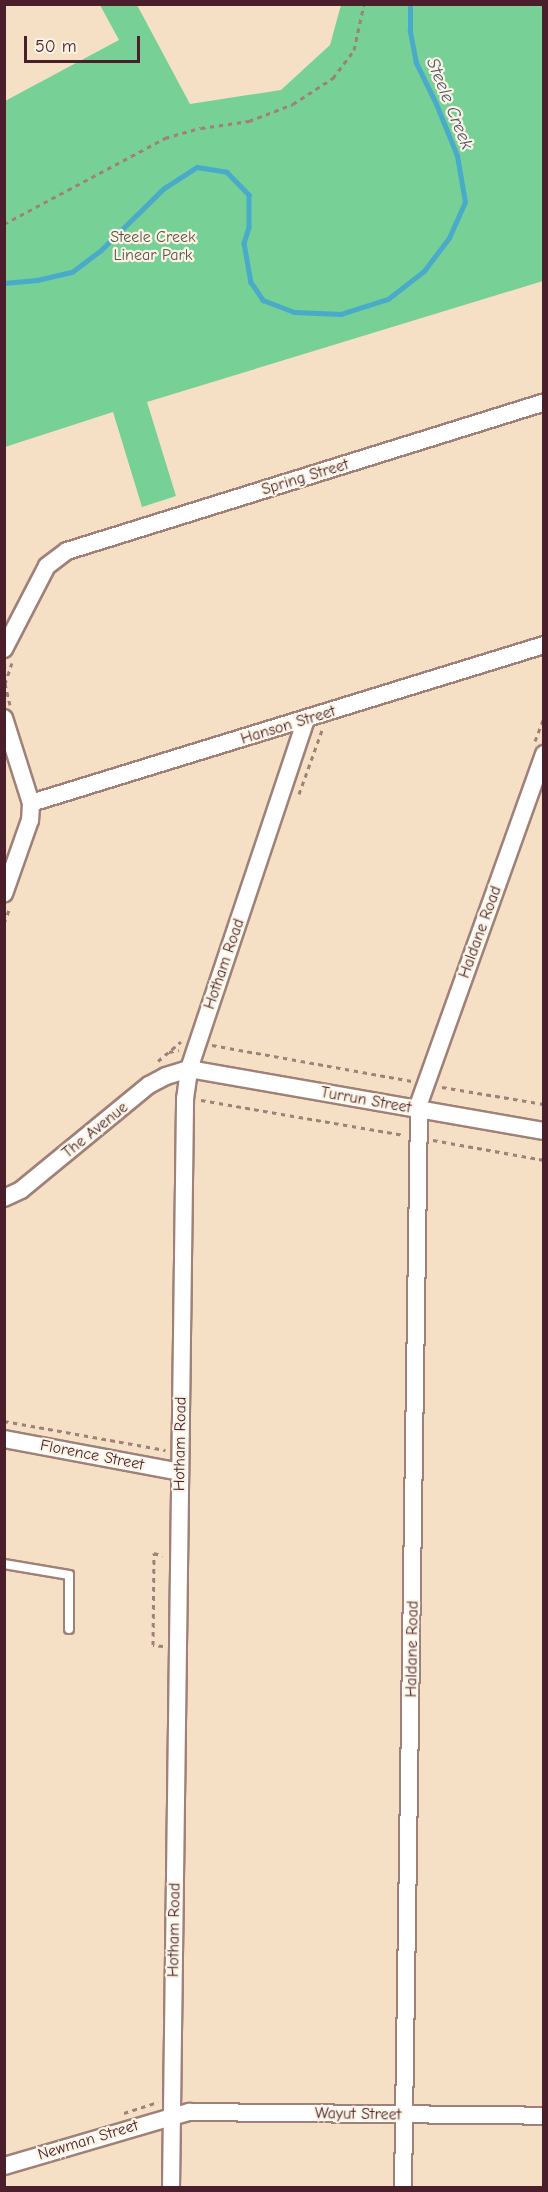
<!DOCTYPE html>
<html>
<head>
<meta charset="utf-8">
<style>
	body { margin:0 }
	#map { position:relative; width:548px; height:2192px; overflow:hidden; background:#f5e0c5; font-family:"Comic Neue",sans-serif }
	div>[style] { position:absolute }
	.green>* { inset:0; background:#77d096 }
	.stream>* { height:4.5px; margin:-2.25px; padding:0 2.25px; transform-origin:2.25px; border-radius:2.25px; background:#4aaac9 }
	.path>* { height:3px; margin-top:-1.5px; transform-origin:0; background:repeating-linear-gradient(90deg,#a08078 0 4.5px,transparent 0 9px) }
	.roads { filter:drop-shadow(2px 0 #a08078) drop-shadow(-2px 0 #a08078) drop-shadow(0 2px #a08078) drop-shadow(0 -2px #a08078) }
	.service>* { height:8px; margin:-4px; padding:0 4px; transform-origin:4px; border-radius:4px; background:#fff }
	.minor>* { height:16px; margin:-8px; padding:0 8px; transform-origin:8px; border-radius:8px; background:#fff }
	span { translate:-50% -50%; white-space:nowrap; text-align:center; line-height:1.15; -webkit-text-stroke:4.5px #fcf5e5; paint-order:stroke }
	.park-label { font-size:16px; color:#58544b }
	.street-label { font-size:16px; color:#4a1f2b }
	.water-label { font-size:18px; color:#4a576a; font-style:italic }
	.frame { position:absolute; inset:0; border:6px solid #4a1f2b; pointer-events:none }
	.scale { position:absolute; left:24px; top:36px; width:116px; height:27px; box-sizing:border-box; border:3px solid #4a1f2b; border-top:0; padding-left:8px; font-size:18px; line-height:21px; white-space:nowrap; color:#4a1f2b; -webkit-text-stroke:4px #fcf5e5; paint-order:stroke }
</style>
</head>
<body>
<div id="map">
	<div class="green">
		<i style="clip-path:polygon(100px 5px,137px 5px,190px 104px,281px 90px,330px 45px,341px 5px,543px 5px,543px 281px,147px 402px,176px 496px,142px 507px,113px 412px,5px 447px,5px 101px,119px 40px)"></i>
	</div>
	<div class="stream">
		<i style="left:4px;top:283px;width:33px;rotate:-5deg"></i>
		<i style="left:37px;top:280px;width:36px;rotate:-13deg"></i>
		<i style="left:72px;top:272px;width:35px;rotate:-37deg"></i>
		<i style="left:100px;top:251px;width:88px;rotate:-44.5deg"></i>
		<i style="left:163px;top:189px;width:40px;rotate:-32.9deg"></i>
		<i style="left:197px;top:167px;width:30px;rotate:9deg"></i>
		<i style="left:227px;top:172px;width:32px;rotate:46deg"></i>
		<i style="left:249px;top:195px;width:32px;rotate:90deg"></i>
		<i style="left:249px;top:227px;width:17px;rotate:107deg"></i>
		<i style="left:244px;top:243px;width:40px;rotate:80deg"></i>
		<i style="left:251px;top:282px;width:22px;rotate:56deg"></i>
		<i style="left:263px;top:300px;width:33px;rotate:21deg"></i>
		<i style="left:294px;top:312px;width:47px;rotate:2.4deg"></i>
		<i style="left:341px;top:314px;width:49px;rotate:-17.7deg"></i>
		<i style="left:388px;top:299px;width:46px;rotate:-37.9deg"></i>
		<i style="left:424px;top:271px;width:41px;rotate:-52.9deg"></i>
		<i style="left:449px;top:238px;width:39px;rotate:-66deg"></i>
		<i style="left:465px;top:202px;width:47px;rotate:-99.9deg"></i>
		<i style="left:457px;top:156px;width:56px;rotate:-112deg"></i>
		<i style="left:436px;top:104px;width:46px;rotate:-116deg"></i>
		<i style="left:416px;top:63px;width:33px;rotate:-101deg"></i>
		<i style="left:410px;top:31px;width:27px;rotate:-90deg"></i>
	</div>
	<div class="path">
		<i style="left:4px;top:224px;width:183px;rotate:-28.1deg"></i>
		<i style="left:165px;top:138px;width:37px;rotate:-16deg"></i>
		<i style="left:201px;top:128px;width:49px;rotate:-8.3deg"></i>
		<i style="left:249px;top:121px;width:47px;rotate:-21.1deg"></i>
		<i style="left:293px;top:104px;width:48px;rotate:-33deg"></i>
		<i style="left:333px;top:78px;width:35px;rotate:-53deg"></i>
		<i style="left:354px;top:50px;width:47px;rotate:-77.7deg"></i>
		<i style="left:10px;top:705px;width:22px;rotate:-103deg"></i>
		<i style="left:5px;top:684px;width:22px;rotate:-72deg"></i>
		<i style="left:535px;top:741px;width:25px;rotate:-69deg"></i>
		<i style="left:299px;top:794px;width:68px;rotate:-70.2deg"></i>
		<i style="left:4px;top:923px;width:17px;rotate:-69deg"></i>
		<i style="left:212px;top:1045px;width:203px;rotate:10.2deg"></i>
		<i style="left:169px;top:1052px;width:10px;rotate:-11deg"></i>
		<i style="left:158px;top:1061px;width:30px;rotate:-40deg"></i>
		<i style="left:442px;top:1087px;width:103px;rotate:9.5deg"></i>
		<i style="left:201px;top:1100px;width:206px;rotate:9.8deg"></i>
		<i style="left:433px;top:1140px;width:113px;rotate:10.2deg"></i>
		<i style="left:4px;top:1421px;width:164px;rotate:10.2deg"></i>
		<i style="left:163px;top:1646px;width:10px;rotate:-174deg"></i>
		<i style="left:153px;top:1645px;width:92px;rotate:-89.4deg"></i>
		<i style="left:154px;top:1553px;width:9px;rotate:18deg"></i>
		<i style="left:124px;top:2113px;width:36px;rotate:-18deg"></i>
	</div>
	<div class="roads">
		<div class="service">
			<i style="left:4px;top:1564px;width:66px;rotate:9.6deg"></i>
			<i style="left:69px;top:1575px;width:54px;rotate:90deg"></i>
		</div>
		<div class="minor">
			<i style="left:4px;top:649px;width:93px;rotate:-62.6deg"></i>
			<i style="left:47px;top:566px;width:25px;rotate:-37deg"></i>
			<i style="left:67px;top:551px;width:500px;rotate:-17.3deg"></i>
			<i style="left:4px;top:718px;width:89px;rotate:72.4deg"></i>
			<i style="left:31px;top:803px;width:17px;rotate:93deg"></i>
			<i style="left:30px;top:820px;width:78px;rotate:109.4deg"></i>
			<i style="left:31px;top:803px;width:537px;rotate:-17.12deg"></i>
			<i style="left:417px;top:1109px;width:377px;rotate:-70.3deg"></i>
			<i style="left:4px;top:1198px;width:19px;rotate:-25deg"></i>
			<i style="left:21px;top:1190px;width:166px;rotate:-39.4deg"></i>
			<i style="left:149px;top:1085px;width:19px;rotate:-28deg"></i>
			<i style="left:166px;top:1076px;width:24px;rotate:-17deg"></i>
			<i style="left:189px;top:1069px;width:360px;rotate:9.9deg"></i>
			<i style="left:4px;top:1439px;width:179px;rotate:10.6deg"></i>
			<i style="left:4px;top:2166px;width:193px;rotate:-16.3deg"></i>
			<i style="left:189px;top:2112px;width:355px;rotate:0.6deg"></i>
			<i style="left:171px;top:2188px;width:1089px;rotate:-89.26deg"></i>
			<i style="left:185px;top:1099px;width:30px;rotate:-82deg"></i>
			<i style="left:189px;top:1069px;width:369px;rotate:-71.5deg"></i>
			<i style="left:403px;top:2188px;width:1078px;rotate:-89.15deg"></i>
		</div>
	</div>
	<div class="park-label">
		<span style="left:153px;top:246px">Steele Creek<br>Linear Park</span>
	</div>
	<div class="street-label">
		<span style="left:305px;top:477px;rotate:-17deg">Spring Street</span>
		<span style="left:288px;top:725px;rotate:-17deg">Hanson Street</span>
		<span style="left:480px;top:932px;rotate:-70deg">Haldane Road</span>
		<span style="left:224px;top:964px;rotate:-71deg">Hotham Road</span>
		<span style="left:366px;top:1100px;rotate:10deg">Turrun Street</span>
		<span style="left:95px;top:1130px;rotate:-39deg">The Avenue</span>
		<span style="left:180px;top:1444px;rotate:-89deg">Hotham Road</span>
		<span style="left:92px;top:1455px;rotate:11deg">Florence Street</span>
		<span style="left:412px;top:1649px;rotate:-89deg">Haldane Road</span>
		<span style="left:174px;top:1930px;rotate:-89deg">Hotham Road</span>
		<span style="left:358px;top:2114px;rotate:1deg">Wayut Street</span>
		<span style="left:88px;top:2140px;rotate:-17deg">Newman Street</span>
	</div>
	<div class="water-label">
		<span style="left:449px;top:104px;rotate:68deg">Steele Creek</span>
	</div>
	<div class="frame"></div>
	<div class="scale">50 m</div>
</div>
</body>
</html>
